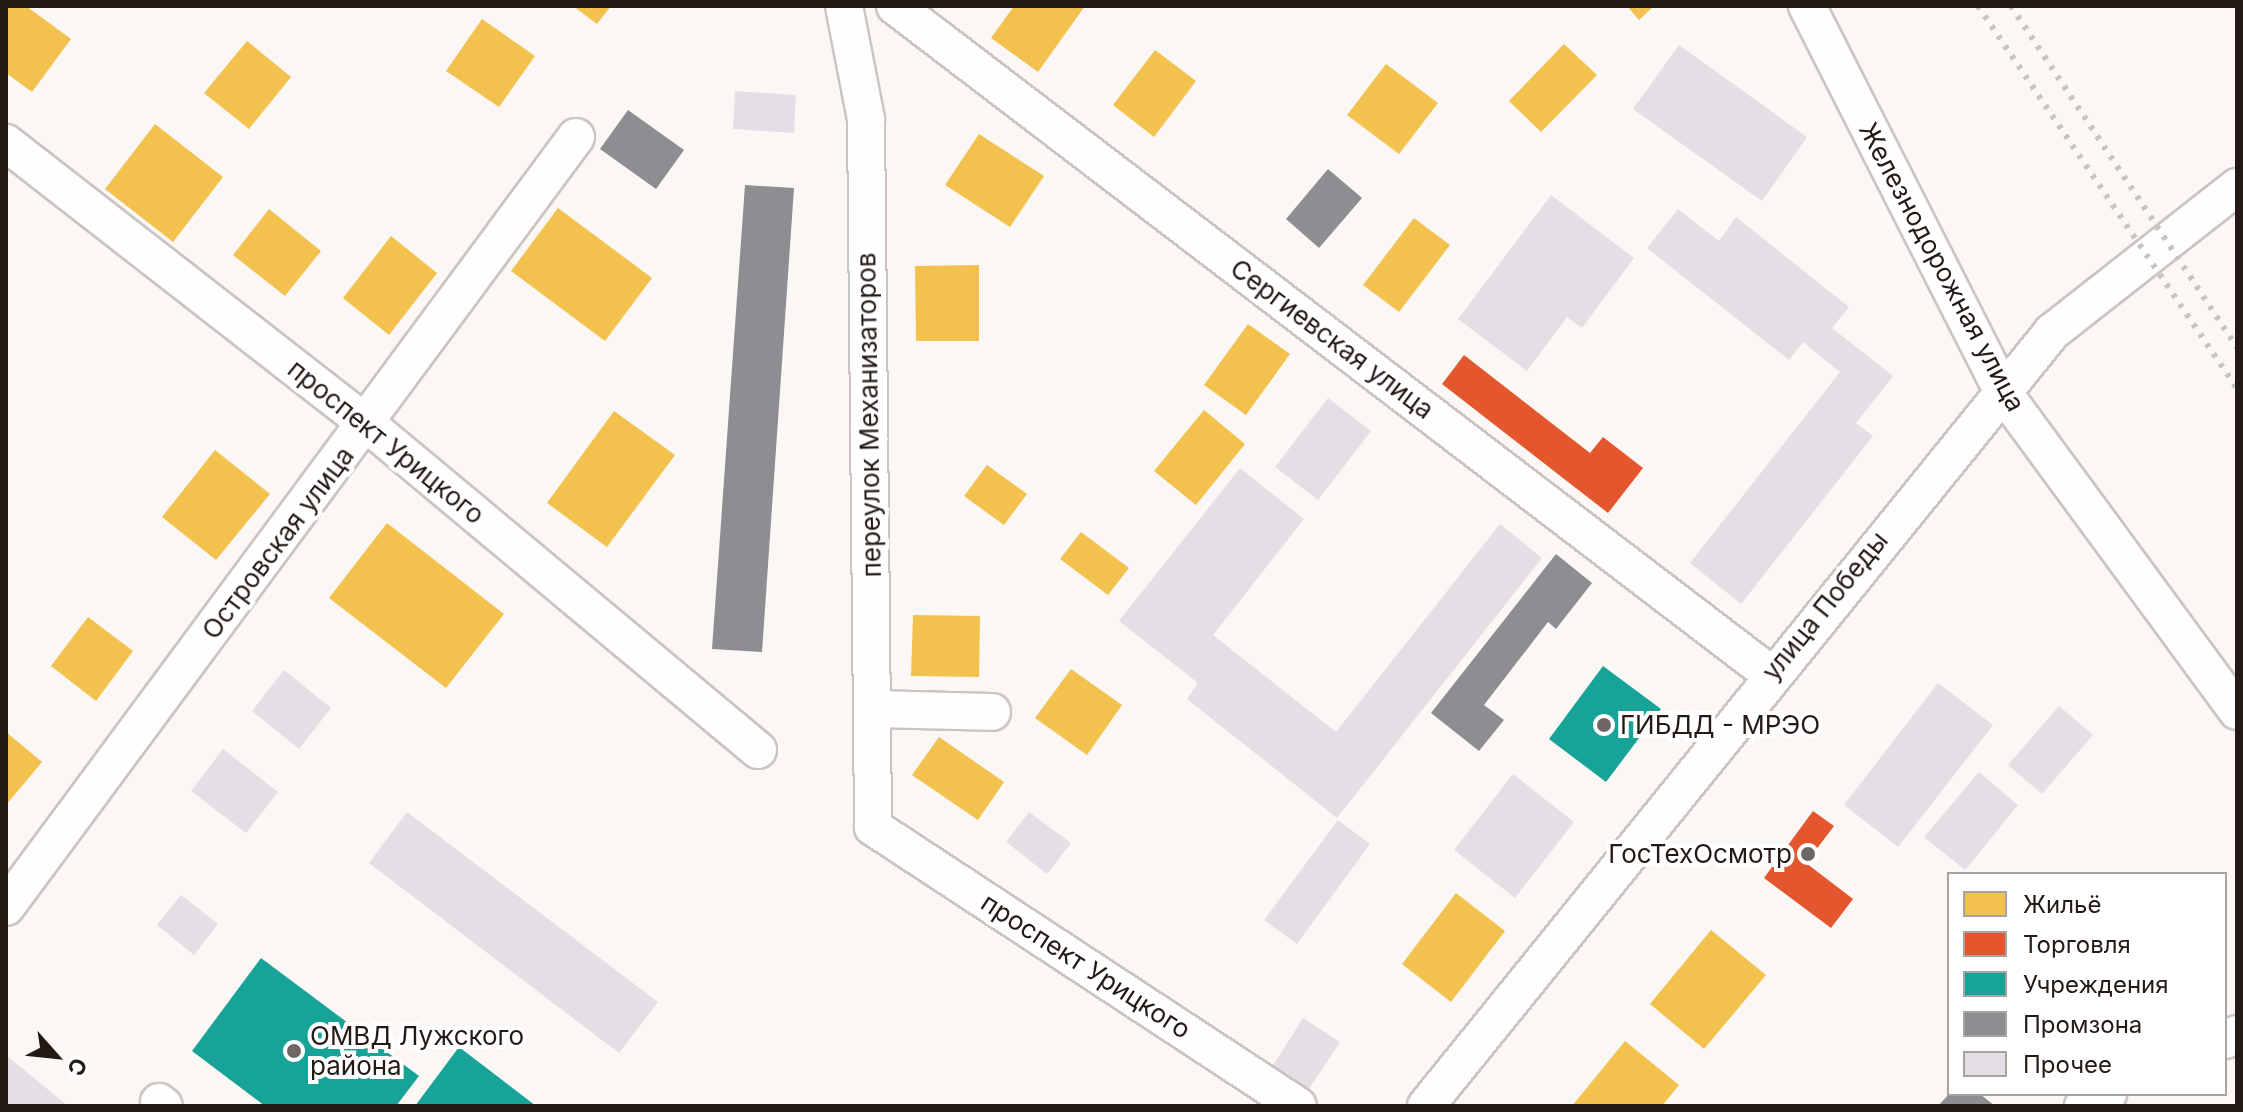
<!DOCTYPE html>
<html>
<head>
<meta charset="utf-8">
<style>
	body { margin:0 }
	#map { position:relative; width:2243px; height:1112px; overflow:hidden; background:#faf7f5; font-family:Inter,sans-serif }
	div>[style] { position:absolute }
	.homes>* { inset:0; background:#f2c14e }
	.shops>* { inset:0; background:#e4572e }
	.public>* { inset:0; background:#17a398 }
	.industry>* { inset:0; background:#8d8d92 }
	.building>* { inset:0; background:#e4dfe5 }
	.roads { filter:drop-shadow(2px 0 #cbc4c1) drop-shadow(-2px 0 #cbc4c1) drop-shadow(0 2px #cbc4c1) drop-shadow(0 -2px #cbc4c1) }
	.minor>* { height:36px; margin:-18px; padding:0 18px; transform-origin:18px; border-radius:18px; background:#fefefe }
	.rail>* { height:6px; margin-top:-3px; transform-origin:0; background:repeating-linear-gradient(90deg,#c6c5c4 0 4px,transparent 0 12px) }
	.dots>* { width:22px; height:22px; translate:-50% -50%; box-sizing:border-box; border:4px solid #fff; border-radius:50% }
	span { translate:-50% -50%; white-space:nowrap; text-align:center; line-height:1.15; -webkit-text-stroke:8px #fff; paint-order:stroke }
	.street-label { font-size:26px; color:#241a15 }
	.poi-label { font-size:26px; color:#241a15 }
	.left { translate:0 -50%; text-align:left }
	.right { translate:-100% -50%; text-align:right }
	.frame { position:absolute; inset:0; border:8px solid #241a15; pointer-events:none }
	.legend { position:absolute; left:1947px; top:872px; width:280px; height:224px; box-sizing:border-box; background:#fff; border:2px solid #a7a3a1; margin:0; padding:10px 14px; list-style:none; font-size:24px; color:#241a15 }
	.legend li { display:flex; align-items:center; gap:16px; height:40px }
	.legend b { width:40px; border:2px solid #a7a3a1 }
	.north { position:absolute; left:16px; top:1016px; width:80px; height:80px; -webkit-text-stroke:6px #fff; paint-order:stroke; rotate:117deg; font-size:22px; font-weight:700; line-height:32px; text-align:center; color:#241a15 }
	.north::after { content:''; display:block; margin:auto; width:28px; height:36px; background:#241a15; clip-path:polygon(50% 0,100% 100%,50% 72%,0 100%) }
</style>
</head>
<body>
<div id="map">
	<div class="homes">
		<i style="clip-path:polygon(6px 6px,26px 6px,71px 39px,32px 92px,6px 73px)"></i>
		<i style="clip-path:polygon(573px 6px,611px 6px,597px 24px)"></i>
		<i style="clip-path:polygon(1014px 6px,1085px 6px,1038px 72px,991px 38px)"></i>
		<i style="clip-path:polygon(1627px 6px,1654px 6px,1639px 20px)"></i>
		<i style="clip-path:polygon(482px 19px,535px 56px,499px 107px,446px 71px)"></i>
		<i style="clip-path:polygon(247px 41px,291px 77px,249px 129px,204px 93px)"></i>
		<i style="clip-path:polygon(1564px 44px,1597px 75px,1541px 132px,1509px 101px)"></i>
		<i style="clip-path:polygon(1155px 50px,1196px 81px,1154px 137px,1113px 105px)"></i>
		<i style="clip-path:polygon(1386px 64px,1438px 103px,1399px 154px,1347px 115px)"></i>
		<i style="clip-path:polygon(155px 124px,223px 177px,173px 242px,105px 189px)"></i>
		<i style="clip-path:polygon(979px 134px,1044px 176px,1010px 227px,945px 185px)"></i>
		<i style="clip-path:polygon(558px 208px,652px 278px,605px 341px,511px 271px)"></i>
		<i style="clip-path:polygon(269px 209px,321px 251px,285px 296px,233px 255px)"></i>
		<i style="clip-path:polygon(1414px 218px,1450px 245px,1399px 312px,1363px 285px)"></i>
		<i style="clip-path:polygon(391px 236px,437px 273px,389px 335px,343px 298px)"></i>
		<i style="clip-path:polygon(979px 265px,979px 341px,916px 341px,915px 266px)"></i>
		<i style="clip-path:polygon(1248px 324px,1290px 354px,1246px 415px,1204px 385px)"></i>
		<i style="clip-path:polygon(1204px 410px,1245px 444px,1196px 505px,1154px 471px)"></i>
		<i style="clip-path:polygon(614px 411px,675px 455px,607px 547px,547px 503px)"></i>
		<i style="clip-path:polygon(215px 450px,270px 494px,216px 560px,162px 517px)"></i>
		<i style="clip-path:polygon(987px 465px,1027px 494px,1004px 525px,964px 496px)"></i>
		<i style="clip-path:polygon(387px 523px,504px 614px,446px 688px,329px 598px)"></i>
		<i style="clip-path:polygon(1081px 532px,1129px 568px,1108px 595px,1060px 559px)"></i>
		<i style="clip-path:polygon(913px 615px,980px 616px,979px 677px,911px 676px)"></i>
		<i style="clip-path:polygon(88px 617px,133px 651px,96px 701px,51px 666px)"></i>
		<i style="clip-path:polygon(1071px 669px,1122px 705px,1087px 755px,1035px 718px)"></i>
		<i style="clip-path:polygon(6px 732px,42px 762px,6px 805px)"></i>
		<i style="clip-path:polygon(939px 737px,1004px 782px,978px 820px,912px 775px)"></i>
		<i style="clip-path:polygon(1456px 893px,1505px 931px,1451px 1002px,1402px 964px)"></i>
		<i style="clip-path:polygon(1711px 930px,1766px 975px,1704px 1049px,1650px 1004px)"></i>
		<i style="clip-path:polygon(1625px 1041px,1679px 1085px,1662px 1106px,1572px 1106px)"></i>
	</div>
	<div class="shops">
		<i style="clip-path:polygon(1464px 355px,1590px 453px,1603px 437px,1643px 468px,1608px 513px,1442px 384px)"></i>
		<i style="clip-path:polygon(1813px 811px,1834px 826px,1806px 863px,1853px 899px,1831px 928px,1764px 878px)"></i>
	</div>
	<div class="public">
		<i style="clip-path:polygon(1603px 666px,1661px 709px,1606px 782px,1549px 739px)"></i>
		<i style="clip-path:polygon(261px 958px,419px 1076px,396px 1106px,265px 1106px,192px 1051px)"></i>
		<i style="clip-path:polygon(459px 1047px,536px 1106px,415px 1106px)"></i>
	</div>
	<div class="industry">
		<i style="clip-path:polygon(628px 110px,684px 150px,656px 189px,600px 149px)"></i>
		<i style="clip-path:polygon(1328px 169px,1362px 198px,1319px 248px,1286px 219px)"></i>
		<i style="clip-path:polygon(745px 185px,794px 188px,762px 652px,712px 649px)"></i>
		<i style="clip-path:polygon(1556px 554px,1592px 583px,1556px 629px,1548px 622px,1484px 705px,1504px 720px,1479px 751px,1431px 713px)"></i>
		<i style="clip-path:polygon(1949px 1094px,1980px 1094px,1995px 1106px,1938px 1106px)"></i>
	</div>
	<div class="building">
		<i style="clip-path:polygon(1679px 45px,1807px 137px,1762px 201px,1633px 109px)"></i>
		<i style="clip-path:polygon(735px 91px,796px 95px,794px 133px,733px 129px)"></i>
		<i style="clip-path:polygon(1551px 195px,1634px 258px,1582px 328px,1567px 317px,1527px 371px,1458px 319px)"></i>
		<i style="clip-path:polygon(1678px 209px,1719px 241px,1736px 217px,1849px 307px,1832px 328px,1893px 376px,1856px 423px,1873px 436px,1741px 604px,1690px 563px,1840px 372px,1803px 342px,1789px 360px,1647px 248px)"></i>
		<i style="clip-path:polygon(1328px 398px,1371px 431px,1318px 500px,1275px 467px)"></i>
		<i style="clip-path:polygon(1240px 468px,1304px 519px,1213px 635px,1336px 732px,1500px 524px,1542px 558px,1337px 818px,1187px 699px,1198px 683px,1119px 621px)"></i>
		<i style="clip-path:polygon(284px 670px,331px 708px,299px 749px,252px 711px)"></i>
		<i style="clip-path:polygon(1938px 683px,1993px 725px,1898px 847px,1844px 805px)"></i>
		<i style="clip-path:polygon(2059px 706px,2093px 735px,2042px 794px,2008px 765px)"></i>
		<i style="clip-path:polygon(223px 749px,278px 792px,246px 833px,191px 791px)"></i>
		<i style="clip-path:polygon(1979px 772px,2018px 805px,1965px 870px,1924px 837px)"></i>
		<i style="clip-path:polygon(1513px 774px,1574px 822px,1515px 898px,1454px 850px)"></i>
		<i style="clip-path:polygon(407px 812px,658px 1002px,619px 1053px,369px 863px)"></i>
		<i style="clip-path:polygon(1029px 812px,1071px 843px,1047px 874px,1006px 842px)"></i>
		<i style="clip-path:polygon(1338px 820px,1370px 844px,1297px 944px,1264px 920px)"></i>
		<i style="clip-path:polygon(181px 895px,218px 924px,194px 955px,157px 925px)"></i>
		<i style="clip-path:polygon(1303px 1018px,1340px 1042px,1303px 1098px,1267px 1075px)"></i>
		<i style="clip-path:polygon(6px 1055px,68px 1106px,6px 1106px)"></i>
	</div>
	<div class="roads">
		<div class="minor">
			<i style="left:844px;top:6px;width:115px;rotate:79deg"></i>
			<i style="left:866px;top:119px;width:708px;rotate:89.43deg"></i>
			<i style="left:873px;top:827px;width:508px;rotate:33.28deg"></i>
			<i style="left:895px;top:6px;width:1099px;rotate:37.35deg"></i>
			<i style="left:1807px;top:6px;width:432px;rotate:63.1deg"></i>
			<i style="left:2002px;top:391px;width:397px;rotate:53.7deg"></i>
			<i style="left:6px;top:143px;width:457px;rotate:37.9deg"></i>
			<i style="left:367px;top:424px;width:509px;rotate:39.82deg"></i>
			<i style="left:872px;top:709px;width:120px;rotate:1.4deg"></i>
			<i style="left:6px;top:907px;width:958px;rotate:-53.49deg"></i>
			<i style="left:2225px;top:1040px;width:13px;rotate:-27deg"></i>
			<i style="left:159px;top:1102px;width:6px;rotate:39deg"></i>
			<i style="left:1426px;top:1106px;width:995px;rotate:-51.03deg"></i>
			<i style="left:2052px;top:332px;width:235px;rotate:-38.1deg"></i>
			<i style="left:2083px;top:1106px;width:28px;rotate:-26deg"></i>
		</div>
	</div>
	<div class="rail">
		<i style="left:1978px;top:6px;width:462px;rotate:55.9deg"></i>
		<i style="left:2011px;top:6px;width:410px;rotate:56.5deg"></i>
	</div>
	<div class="dots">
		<i style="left:1604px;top:725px;background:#6f6763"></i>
		<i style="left:1808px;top:854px;background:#6f6763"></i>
		<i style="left:294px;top:1051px;background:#6f6763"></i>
	</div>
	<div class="street-label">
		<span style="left:1942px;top:267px;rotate:62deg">Железнодорожная улица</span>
		<span style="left:1332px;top:339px;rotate:37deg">Сергиевская улица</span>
		<span style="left:869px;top:415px;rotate:-91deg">переулок Механизаторов</span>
		<span style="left:386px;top:442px;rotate:39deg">проспект Урицкого</span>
		<span style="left:278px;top:543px;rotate:-53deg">Островская улица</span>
		<span style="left:1825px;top:606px;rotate:-51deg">улица Победы</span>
		<span style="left:1086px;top:966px;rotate:33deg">проспект Урицкого</span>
	</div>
	<div class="poi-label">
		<span class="left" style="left:1620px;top:725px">ГИБДД - МРЭО</span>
		<span class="right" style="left:1792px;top:854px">ГосТехОсмотр</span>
		<span class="left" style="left:310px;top:1051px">ОМВД Лужского<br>района</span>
	</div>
	<div class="frame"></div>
	<ul class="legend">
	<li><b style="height:22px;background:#f2c14e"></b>Жильё</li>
	<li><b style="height:22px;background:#e4572e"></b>Торговля</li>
	<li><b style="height:22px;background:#17a398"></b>Учреждения</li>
	<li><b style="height:22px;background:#8d8d92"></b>Промзона</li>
	<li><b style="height:22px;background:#e4dfe5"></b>Прочее</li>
	</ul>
	<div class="north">С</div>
</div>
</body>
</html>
